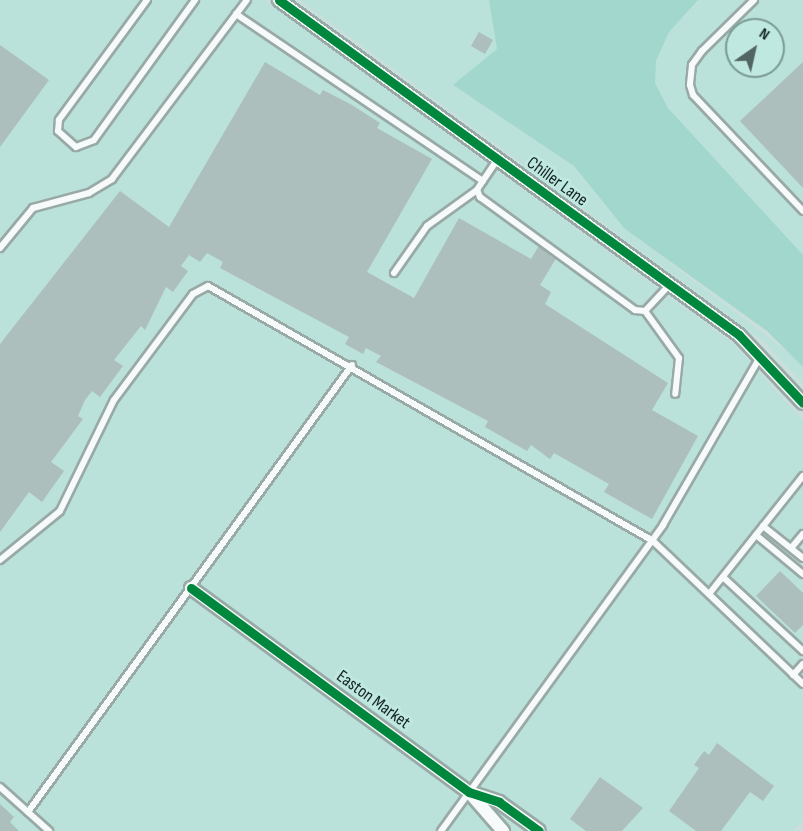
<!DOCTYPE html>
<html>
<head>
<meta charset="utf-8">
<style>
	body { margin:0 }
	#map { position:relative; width:803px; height:831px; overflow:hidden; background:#c8dfdb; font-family:"Sofia Sans Condensed",sans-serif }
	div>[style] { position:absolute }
	.built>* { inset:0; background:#bae1da }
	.green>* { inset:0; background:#a2d7ce }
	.building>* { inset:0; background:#adbfbc }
	.roads { filter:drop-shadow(2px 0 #98a9a6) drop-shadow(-2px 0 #98a9a6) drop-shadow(0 2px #98a9a6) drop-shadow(0 -2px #98a9a6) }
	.lane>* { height:6px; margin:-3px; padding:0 3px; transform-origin:3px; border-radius:3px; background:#f7fafa }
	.street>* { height:12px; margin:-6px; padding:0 6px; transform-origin:6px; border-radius:6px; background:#f7fafa }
	.cycleway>* { height:9px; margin:-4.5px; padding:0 4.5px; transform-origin:4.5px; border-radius:4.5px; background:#00873e }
	span { translate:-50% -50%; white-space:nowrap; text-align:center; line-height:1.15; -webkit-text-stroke:6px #bfe8e1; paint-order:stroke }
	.street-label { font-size:18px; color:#142422 }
	.north { position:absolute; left:725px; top:18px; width:60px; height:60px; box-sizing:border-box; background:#bfe8e1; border:2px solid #7b9a95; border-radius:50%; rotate:34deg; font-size:16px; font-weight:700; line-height:24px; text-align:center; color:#142422 }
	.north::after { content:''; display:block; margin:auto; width:21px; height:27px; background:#536563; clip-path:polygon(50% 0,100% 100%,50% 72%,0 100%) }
</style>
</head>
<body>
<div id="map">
	<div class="built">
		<i style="clip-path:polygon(0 0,264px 0,732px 343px,803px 421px,803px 820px,793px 831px,0 831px)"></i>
		<i style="clip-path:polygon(300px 0,489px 0,498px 49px,453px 86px,574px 166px,625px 229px,795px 358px,803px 367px,803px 384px,765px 342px)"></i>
		<i style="clip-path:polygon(evenodd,698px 0,803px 0,803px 255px,668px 108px,655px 83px,656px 61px,669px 32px,698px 0,737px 30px,773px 30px,773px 66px,737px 66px,737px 30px)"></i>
	</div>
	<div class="green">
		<i style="clip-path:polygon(489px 0,698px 0,669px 32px,656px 61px,655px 83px,668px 108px,803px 255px,803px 367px,767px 331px,625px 229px,574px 166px,453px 85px,497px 49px)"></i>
	</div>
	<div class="building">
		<i style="clip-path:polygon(479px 32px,493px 40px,485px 54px,471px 46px)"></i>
		<i style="clip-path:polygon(0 45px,49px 80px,0 147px)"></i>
		<i style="clip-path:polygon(265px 62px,320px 95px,323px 90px,352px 105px,380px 123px,377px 128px,432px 159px,367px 272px,414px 298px,459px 218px,531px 259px,540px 244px,558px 255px,540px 285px,551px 292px,545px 304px,668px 383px,652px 410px,698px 436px,652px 519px,604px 492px,609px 484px,554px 453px,550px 459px,531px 445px,527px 451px,485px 427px,488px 421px,376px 362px,381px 356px,366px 348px,363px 354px,345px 344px,349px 337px,220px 268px,223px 262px,207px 253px,200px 262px,189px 255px,181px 266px,188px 271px,173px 292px,166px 287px,145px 330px,141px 326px,114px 360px,123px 366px,100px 397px,92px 391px,85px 400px,78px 416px,83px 419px,51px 462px,64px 471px,42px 502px,29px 492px,0 532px,0 344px,120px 191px,169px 227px)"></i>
		<i style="clip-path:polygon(803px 62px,803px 188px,740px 121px)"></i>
		<i style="clip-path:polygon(780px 571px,803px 593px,803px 625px,795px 633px,756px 596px)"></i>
		<i style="clip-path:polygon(717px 743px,774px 786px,763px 801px,750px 792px,721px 831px,696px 831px,669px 811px,699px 768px,694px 765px,704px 751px,709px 755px)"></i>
		<i style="clip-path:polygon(600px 777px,643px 808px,622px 831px,586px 831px,570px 819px)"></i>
		<i style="clip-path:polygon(0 804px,14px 817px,10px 822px,19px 831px,0 831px)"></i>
	</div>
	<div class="roads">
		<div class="lane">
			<i style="left:147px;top:0;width:149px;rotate:126.3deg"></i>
			<i style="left:59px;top:120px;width:11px;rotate:95deg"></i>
			<i style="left:58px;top:131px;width:24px;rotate:42deg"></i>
			<i style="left:76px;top:147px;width:19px;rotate:-21deg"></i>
			<i style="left:94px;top:140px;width:173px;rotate:-54.2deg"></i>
			<i style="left:754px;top:0;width:73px;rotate:135.6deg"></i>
			<i style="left:702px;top:51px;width:17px;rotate:126deg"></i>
			<i style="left:692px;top:65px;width:20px;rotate:96deg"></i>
			<i style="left:690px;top:85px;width:10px;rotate:73deg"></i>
			<i style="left:693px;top:95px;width:160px;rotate:46.5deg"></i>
			<i style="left:236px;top:14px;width:298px;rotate:34.1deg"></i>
			<i style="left:497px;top:160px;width:36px;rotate:124deg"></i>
			<i style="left:477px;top:190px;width:8px;rotate:67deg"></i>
			<i style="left:480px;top:197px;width:192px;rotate:36.1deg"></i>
			<i style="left:635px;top:310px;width:10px;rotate:6deg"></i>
			<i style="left:645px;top:311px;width:37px;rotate:-47deg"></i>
			<i style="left:0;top:248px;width:52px;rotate:-50.5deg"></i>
			<i style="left:33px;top:208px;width:58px;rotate:-15deg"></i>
			<i style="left:89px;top:193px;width:27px;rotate:-31deg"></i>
			<i style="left:112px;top:179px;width:224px;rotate:-53deg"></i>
			<i style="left:394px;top:273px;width:57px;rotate:-54.9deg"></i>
			<i style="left:427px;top:226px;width:62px;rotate:-35.8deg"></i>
			<i style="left:645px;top:311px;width:58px;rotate:54.1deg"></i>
			<i style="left:679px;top:358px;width:36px;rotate:96deg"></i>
			<i style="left:763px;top:526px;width:51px;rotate:38.7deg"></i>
			<i style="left:756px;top:535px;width:61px;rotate:39.7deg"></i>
			<i style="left:792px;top:547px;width:17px;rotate:-50deg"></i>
			<i style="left:0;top:560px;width:77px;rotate:-39.2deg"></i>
			<i style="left:60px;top:511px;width:123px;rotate:-64.1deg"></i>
			<i style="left:114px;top:400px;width:132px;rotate:-53.3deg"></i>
			<i style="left:193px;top:294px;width:17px;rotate:-28deg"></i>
			<i style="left:208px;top:286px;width:513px;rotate:29.81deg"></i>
			<i style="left:653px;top:541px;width:207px;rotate:43.6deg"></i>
			<i style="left:723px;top:577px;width:109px;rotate:42.8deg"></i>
			<i style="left:709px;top:594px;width:151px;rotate:-51.5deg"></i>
			<i style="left:793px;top:675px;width:15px;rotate:-48deg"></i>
			<i style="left:0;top:787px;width:66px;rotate:41.9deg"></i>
			<i style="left:28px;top:812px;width:552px;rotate:-54.06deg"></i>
			<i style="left:441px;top:831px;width:378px;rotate:-54deg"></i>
			<i style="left:663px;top:525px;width:194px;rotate:-60deg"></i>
		</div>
		<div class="street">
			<i style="left:279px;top:0;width:569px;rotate:36.06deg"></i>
			<i style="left:739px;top:335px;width:93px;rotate:46.7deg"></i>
			<i style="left:191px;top:588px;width:345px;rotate:36.3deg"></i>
			<i style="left:469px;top:792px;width:32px;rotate:18deg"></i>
			<i style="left:499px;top:802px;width:49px;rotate:35.9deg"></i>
			<i style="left:469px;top:792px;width:52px;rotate:48.9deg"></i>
		</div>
	</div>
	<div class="cycleway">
		<i style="left:279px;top:0;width:569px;rotate:36.06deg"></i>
		<i style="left:739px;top:335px;width:93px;rotate:46.7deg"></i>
		<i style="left:191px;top:588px;width:345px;rotate:36.3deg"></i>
		<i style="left:469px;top:792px;width:32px;rotate:18deg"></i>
		<i style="left:499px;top:802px;width:49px;rotate:35.9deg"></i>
	</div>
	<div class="street-label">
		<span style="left:557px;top:182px;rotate:36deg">Chiller Lane</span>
		<span style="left:373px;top:700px;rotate:36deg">Easton Market</span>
	</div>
	<div class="north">N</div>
</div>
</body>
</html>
